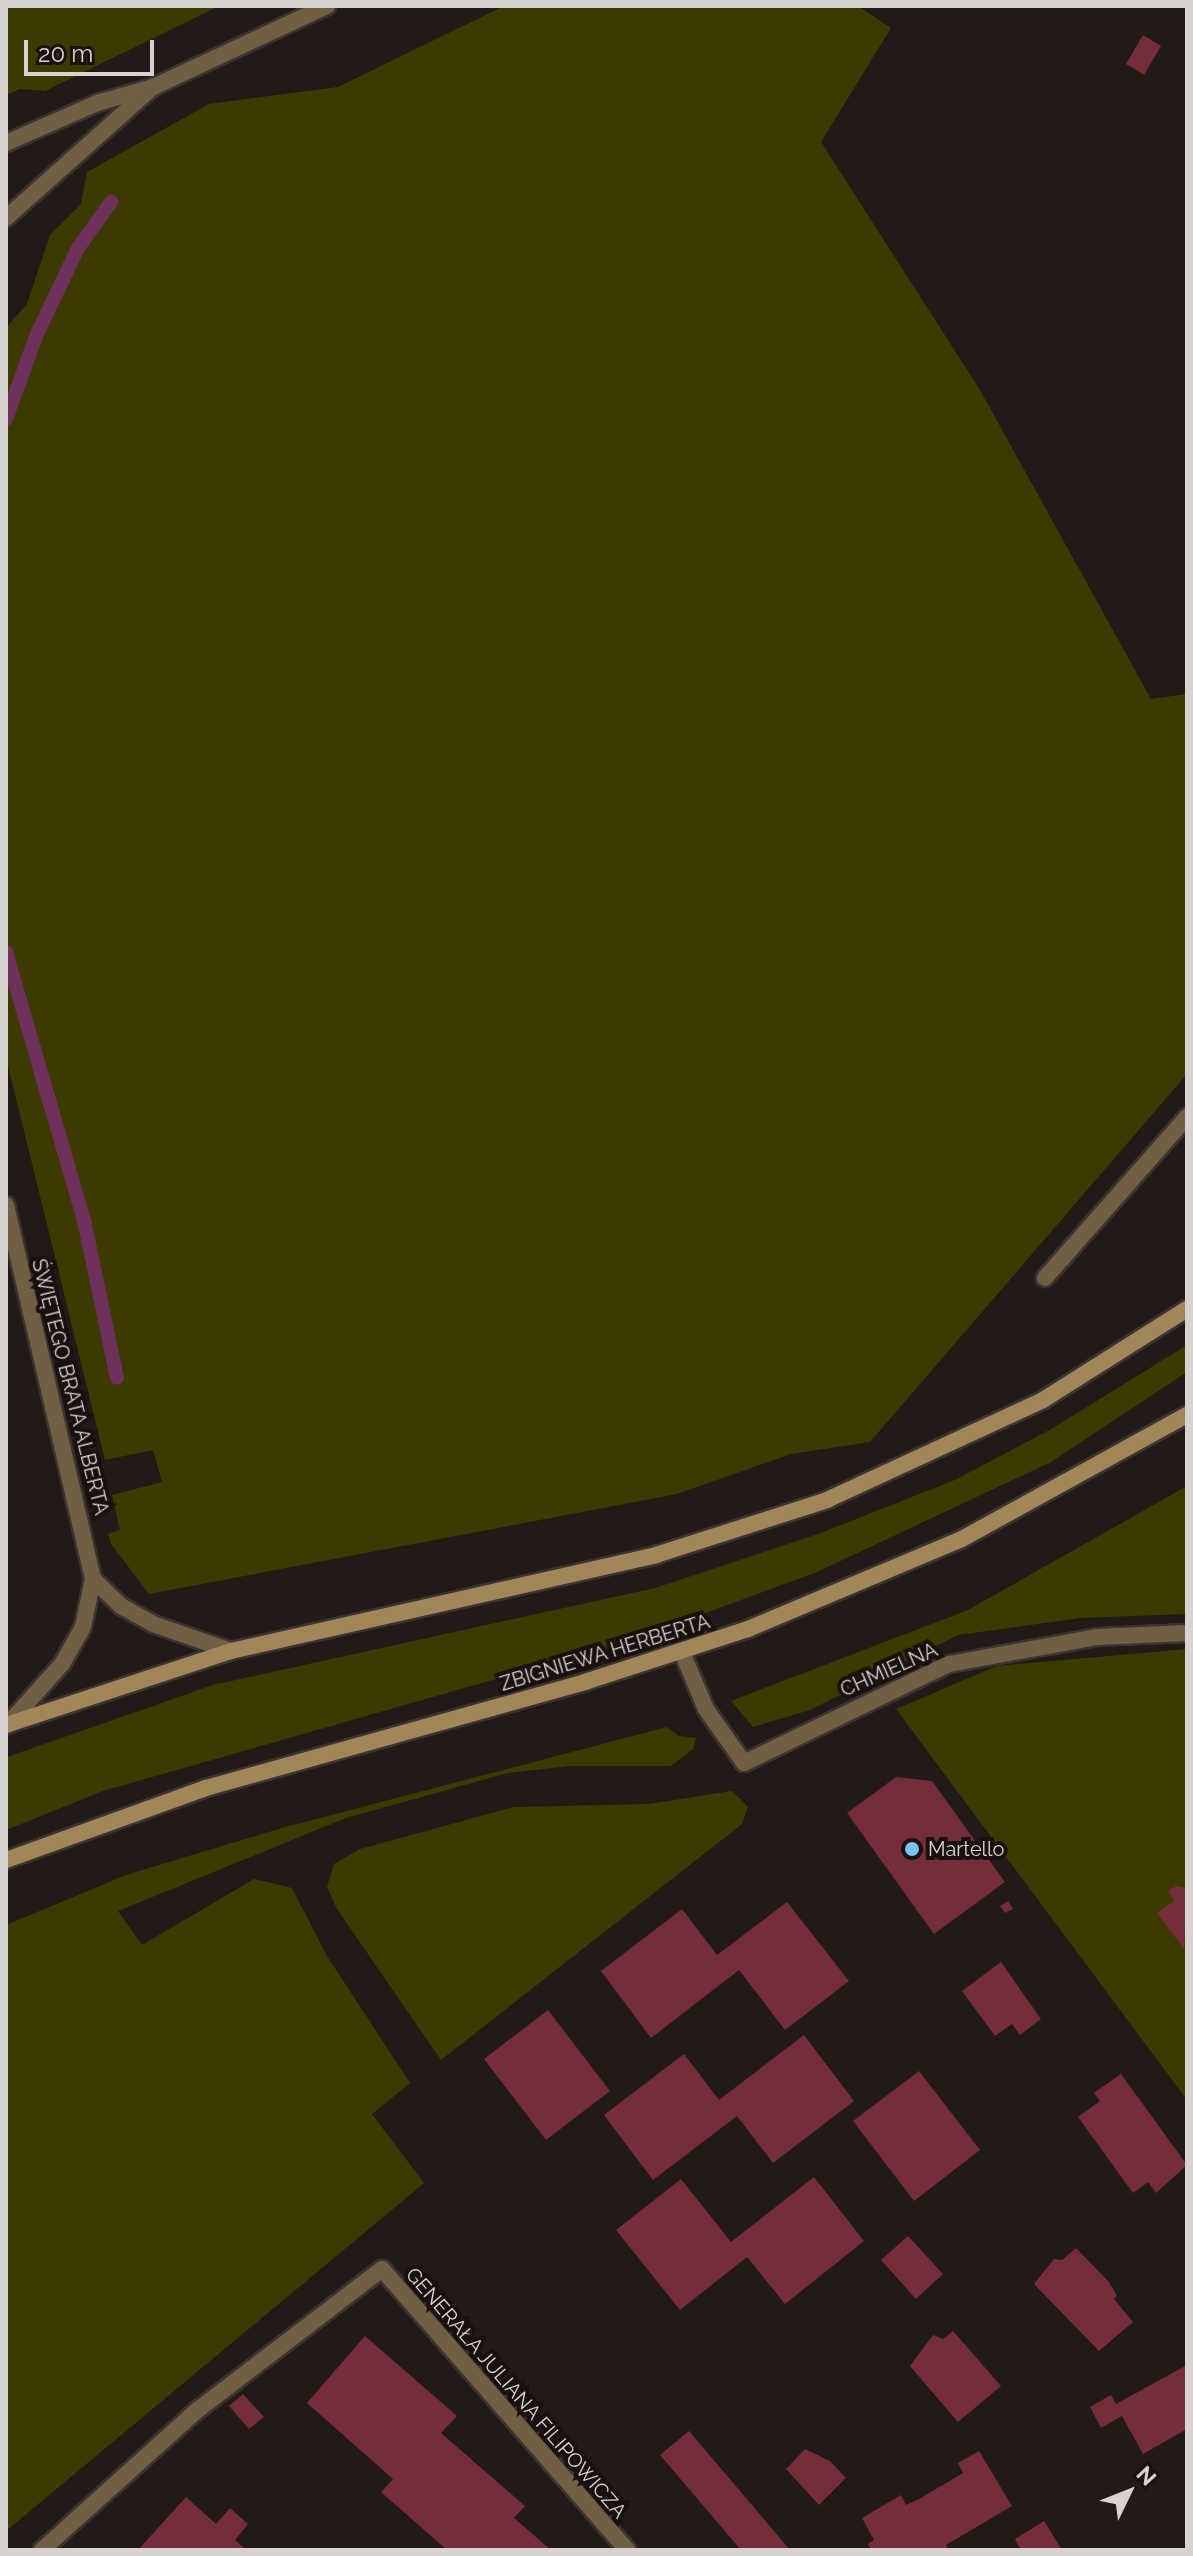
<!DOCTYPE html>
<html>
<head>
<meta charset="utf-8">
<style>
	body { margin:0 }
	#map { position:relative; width:1193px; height:2556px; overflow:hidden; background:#211a17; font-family:Raleway,sans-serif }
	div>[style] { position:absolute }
	.green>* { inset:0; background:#3d3a00 }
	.stream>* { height:14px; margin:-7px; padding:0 7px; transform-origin:7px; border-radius:7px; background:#6e315b }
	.building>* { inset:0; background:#752d39 }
	.roads { filter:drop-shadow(2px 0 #3b3431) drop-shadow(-2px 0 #3b3431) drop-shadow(0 2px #3b3431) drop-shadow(0 -2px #3b3431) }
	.minor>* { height:16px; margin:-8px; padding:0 8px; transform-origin:8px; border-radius:8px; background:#715f44 }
	.secondary>* { height:16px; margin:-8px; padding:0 8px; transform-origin:8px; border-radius:8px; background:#a3855a }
	.dots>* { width:22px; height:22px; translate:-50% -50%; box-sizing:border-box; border:4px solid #18110e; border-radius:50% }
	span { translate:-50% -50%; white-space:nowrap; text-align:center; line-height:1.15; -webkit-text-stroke:8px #18110e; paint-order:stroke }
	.street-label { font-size:20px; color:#d8d3d1 }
	.poi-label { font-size:20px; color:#d8d3d1 }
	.left { translate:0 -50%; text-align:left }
	.frame { position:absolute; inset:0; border:8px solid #d8d3d1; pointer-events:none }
	.north { position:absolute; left:1089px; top:2452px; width:80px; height:80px; -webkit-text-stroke:6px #18110e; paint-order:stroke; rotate:47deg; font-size:22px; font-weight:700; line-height:32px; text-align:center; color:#d8d3d1 }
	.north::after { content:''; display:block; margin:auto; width:28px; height:36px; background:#d8d3d1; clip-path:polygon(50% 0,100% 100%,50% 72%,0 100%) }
	.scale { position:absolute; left:24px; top:40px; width:130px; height:36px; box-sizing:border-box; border:4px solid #d8d3d1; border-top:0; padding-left:10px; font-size:24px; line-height:28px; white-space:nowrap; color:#d8d3d1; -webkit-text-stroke:6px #18110e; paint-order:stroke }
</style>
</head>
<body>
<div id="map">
	<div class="green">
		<i style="clip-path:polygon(6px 6px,219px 6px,45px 91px,20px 89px,6px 95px)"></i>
		<i style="clip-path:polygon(504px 6px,858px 6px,891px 28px,821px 142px,980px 390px,1151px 699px,1187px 694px,1187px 1074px,870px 1442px,791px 1454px,677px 1494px,149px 1594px,111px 1544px,108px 1534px,120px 1530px,112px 1495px,162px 1482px,153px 1450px,105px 1460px,6px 1058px,6px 328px,27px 304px,50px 235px,81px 204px,87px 172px,209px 104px,338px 87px)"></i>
		<i style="clip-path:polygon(1187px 1345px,1187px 1372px,1051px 1462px,817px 1572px,633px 1640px,103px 1791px,6px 1830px,7px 1757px,213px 1685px,655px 1588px,821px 1533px,957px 1479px,1053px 1428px)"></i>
		<i style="clip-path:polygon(1187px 1486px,1187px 1614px,1080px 1618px,958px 1635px,810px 1710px,753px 1727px,731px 1701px,968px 1610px)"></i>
		<i style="clip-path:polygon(1187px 1649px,1187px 2100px,896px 1709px,997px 1666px)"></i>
		<i style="clip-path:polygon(667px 1727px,679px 1736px,696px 1738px,693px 1749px,671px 1766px,570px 1766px,508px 1773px,346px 1818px,118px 1911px,142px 1945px,254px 1879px,292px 1888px,327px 1956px,410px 2083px,372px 2114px,424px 2183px,6px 2531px,6px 1925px,126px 1875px,282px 1828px)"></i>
		<i style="clip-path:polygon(732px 1791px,748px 1807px,742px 1824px,441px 2060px,337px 1909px,327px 1887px,334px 1864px,360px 1849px,514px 1807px,649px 1804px)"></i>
	</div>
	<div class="stream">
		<i style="left:6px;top:419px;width:90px;rotate:-70deg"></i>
		<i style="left:37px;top:334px;width:95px;rotate:-64.5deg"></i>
		<i style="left:78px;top:248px;width:57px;rotate:-54.3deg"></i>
		<i style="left:6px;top:952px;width:279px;rotate:73.8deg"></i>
		<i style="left:84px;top:1220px;width:161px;rotate:78.2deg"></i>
	</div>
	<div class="building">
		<i style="clip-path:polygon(1143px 35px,1161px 46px,1144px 75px,1126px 64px)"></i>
		<i style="clip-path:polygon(896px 1777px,932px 1781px,1005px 1882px,934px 1934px,847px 1813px)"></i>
		<i style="clip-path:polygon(1176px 1886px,1187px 1888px,1184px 1949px,1157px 1913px,1174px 1901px,1168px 1891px)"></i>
		<i style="clip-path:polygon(1008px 1901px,1013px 1909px,1005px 1913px,1000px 1906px)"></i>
		<i style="clip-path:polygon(787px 1902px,849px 1981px,785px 2030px,739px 1970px,651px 2038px,601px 1971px,682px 1909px,717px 1955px)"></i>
		<i style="clip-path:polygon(1001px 1962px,1041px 2019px,1020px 2035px,1012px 2024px,995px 2036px,962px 1991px)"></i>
		<i style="clip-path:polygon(548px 2010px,610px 2091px,546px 2140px,484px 2059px)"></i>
		<i style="clip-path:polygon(804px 2035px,854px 2101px,773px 2163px,737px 2116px,653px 2180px,604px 2115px,684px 2054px,719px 2100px)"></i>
		<i style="clip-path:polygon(919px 2071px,980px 2150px,914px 2201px,853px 2121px)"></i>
		<i style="clip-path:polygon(1121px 2074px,1187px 2165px,1156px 2193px,1148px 2182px,1133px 2193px,1078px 2117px,1100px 2101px,1094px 2093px)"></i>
		<i style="clip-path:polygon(814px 2177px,864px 2241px,785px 2304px,747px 2257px,680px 2310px,616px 2230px,681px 2179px,731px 2242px)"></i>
		<i style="clip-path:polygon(908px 2236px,943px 2274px,916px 2299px,881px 2260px)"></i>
		<i style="clip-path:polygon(1076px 2248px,1109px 2282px,1117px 2296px,1114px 2299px,1133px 2322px,1099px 2351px,1034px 2284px,1054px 2259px,1062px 2260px)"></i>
		<i style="clip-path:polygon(953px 2331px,1001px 2386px,958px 2422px,910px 2366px,933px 2335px,943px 2339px)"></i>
		<i style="clip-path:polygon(365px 2336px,457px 2416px,441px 2433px,525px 2506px,514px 2518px,551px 2550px,447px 2550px,381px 2492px,393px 2479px,307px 2403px)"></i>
		<i style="clip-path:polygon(1187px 2365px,1187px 2429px,1143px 2454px,1122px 2416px,1101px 2428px,1090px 2407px,1111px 2395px,1116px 2404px)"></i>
		<i style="clip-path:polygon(243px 2394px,264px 2417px,249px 2429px,229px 2406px)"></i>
		<i style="clip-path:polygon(689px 2431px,790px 2550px,741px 2550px,660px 2455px)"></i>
		<i style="clip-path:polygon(805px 2449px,830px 2461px,846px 2478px,819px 2505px,786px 2469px)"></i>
		<i style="clip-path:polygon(979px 2451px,1012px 2506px,946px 2545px,949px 2550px,871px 2550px,868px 2544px,874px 2540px,862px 2518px,901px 2495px,906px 2505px,919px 2499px,963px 2473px,958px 2463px)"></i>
		<i style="clip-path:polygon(186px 2497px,216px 2524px,230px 2508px,248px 2524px,235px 2540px,246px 2550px,138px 2550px)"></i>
		<i style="clip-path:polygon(1044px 2521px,1062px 2550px,1021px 2550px,1015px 2539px)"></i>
	</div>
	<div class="roads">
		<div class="minor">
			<i style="left:6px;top:143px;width:99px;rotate:-23.7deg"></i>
			<i style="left:97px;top:103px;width:58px;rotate:-15.9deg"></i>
			<i style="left:153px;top:87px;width:192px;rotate:-25deg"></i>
			<i style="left:6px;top:218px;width:197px;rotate:-41.7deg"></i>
			<i style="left:6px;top:1205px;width:384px;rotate:76.9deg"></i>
			<i style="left:93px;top:1579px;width:49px;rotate:101.8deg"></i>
			<i style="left:83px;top:1627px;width:43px;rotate:119.6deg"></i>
			<i style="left:62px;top:1664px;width:82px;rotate:132deg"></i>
			<i style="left:1045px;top:1278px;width:215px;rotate:-48.6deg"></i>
			<i style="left:93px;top:1579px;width:39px;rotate:44deg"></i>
			<i style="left:121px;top:1606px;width:37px;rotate:29deg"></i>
			<i style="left:153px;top:1624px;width:83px;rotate:19.1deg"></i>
			<i style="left:682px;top:1652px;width:62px;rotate:67.2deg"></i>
			<i style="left:706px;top:1709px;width:66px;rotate:54.9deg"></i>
			<i style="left:744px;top:1763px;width:228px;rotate:-25.8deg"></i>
			<i style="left:949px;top:1664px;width:150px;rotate:-10.3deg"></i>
			<i style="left:1097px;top:1637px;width:90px;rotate:-2.5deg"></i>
			<i style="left:42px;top:2550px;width:206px;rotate:-42deg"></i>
			<i style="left:195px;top:2412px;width:235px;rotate:-37.4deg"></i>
			<i style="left:382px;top:2269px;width:373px;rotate:48.9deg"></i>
		</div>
		<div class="secondary">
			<i style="left:6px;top:1725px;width:237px;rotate:-18.2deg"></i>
			<i style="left:231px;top:1651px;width:436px;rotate:-12.7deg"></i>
			<i style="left:656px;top:1555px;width:180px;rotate:-17.8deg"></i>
			<i style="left:827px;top:1500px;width:238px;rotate:-24.8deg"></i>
			<i style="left:1043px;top:1400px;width:170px;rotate:-32.3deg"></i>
			<i style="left:6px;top:1860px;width:213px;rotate:-19.8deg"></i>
			<i style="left:206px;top:1788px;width:394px;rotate:-15.6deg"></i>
			<i style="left:585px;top:1682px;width:171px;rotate:-18deg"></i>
			<i style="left:748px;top:1629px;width:232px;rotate:-22.8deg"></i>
			<i style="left:962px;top:1539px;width:257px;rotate:-28.9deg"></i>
		</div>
	</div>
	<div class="dots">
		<i style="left:912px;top:1849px;background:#7bbef8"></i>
	</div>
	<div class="street-label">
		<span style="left:70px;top:1387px;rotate:76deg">ŚWIĘTEGO BRATA ALBERTA</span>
		<span style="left:605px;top:1653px;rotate:-17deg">ZBIGNIEWA HERBERTA</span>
		<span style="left:889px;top:1670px;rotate:-24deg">CHMIELNA</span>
		<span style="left:516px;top:2393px;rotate:49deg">GENERAŁA JULIANA FILIPOWICZA</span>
	</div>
	<div class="poi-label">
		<span class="left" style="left:928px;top:1849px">Martello</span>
	</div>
	<div class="frame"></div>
	<div class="north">N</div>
	<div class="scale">20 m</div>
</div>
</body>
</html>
